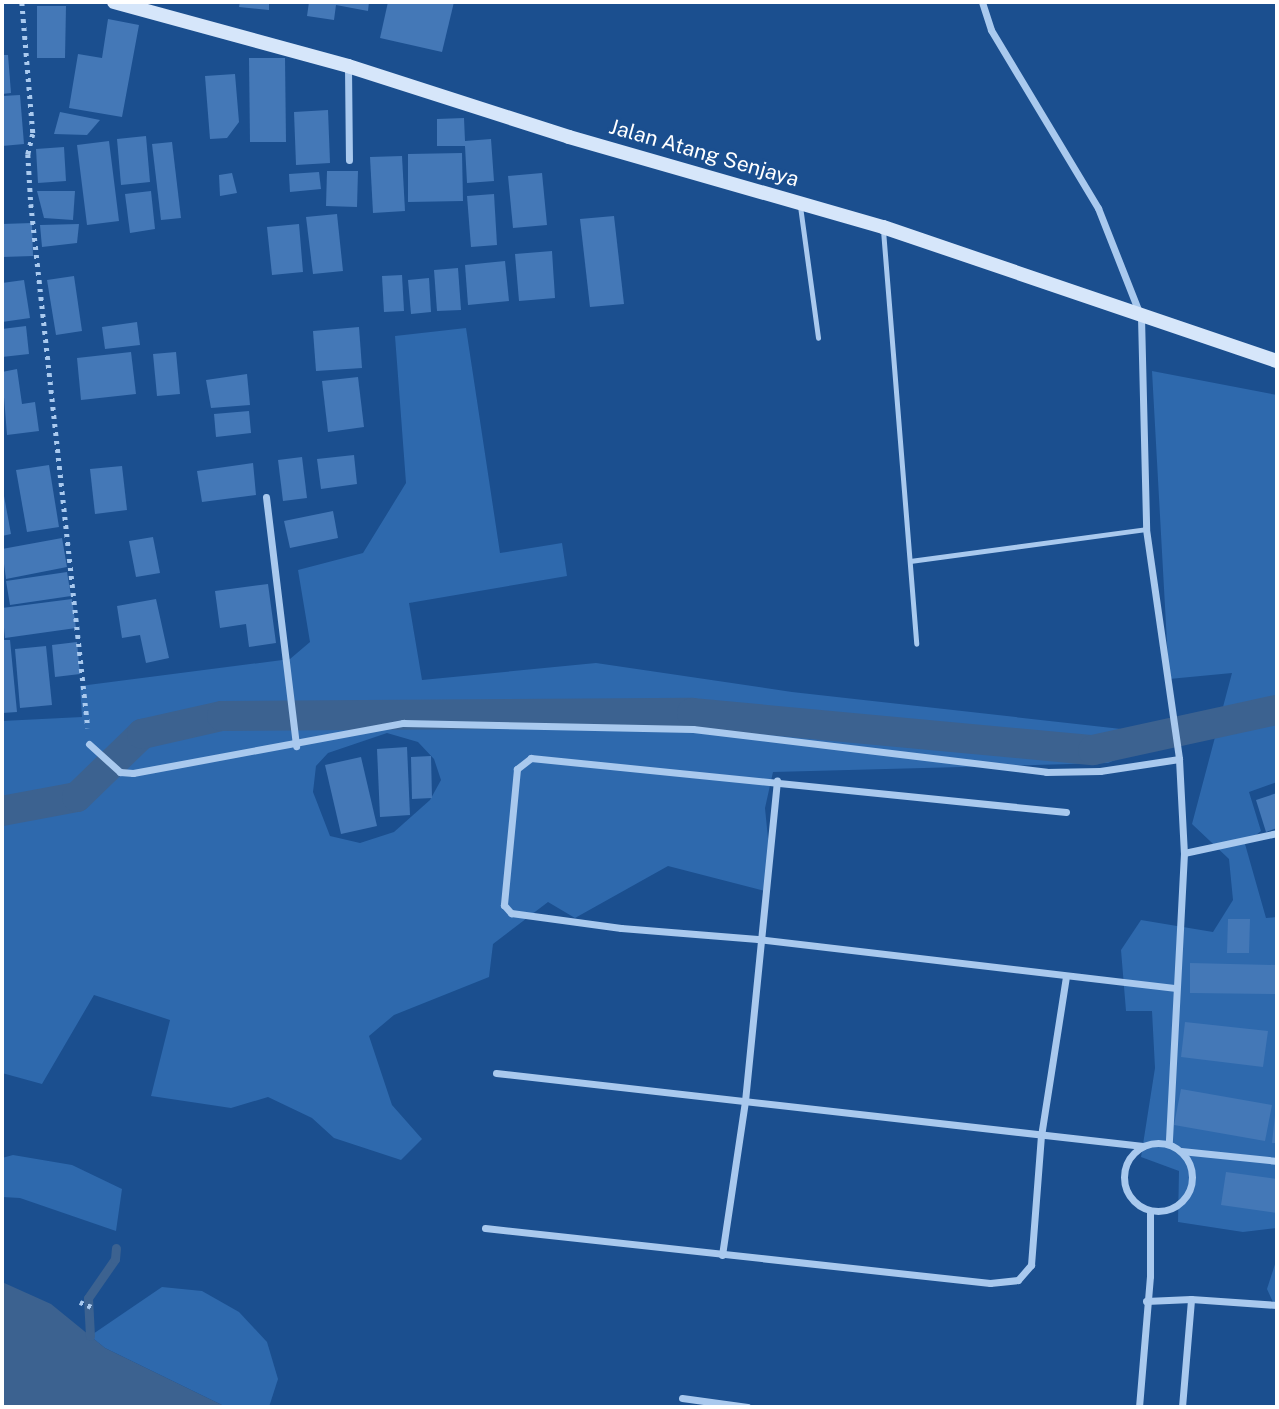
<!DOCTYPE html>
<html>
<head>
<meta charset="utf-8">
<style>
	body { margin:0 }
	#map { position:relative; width:1279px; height:1409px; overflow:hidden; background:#1b4f8f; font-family:"Public Sans",sans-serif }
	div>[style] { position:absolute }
	.green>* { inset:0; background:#2e69ad }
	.water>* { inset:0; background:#3c6290 }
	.stream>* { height:9px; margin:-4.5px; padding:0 4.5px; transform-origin:4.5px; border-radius:4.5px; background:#3c6290 }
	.canal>* { height:30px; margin:-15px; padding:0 15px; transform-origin:15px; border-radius:15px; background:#3c6290 }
	.building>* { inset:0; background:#4478b7 }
	.path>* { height:4.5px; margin-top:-2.25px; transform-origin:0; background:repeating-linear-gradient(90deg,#a9c9ee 0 3.5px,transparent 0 8.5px) }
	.lane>* { height:5px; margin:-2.5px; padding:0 2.5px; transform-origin:2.5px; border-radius:2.5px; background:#a9c9ee }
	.street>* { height:7px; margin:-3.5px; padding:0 3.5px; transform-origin:3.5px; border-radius:3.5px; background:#a9c9ee }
	.street>.ring { margin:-3.5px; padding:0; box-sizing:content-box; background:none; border:7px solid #a9c9ee; border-radius:50% }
	.secondary>* { height:14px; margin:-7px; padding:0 7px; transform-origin:7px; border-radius:7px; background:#d6e6fa }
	span { translate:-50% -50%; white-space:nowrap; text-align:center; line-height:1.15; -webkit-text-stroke:5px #1b4f8f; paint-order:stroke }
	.street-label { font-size:21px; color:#fff }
	.frame { position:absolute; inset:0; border:4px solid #fff; pointer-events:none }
</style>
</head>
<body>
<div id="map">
	<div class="green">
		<i style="clip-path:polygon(evenodd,466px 328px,500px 553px,562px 543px,567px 576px,409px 603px,422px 680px,596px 663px,792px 692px,1175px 735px,1108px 763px,773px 772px,765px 808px,770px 859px,765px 891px,668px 866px,575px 918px,548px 902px,493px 944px,489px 977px,394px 1015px,369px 1036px,392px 1105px,422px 1139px,401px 1160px,334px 1138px,312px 1118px,268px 1097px,231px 1108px,151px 1096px,170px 1020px,94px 995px,42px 1084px,2px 1073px,2px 721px,82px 717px,80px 686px,290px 659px,310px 642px,298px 570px,363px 553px,406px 483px,395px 336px,466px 328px,387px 733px,418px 742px,434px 759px,441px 780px,430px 800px,394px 832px,360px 843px,330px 836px,313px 792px,316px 766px,328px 753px,387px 733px)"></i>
		<i style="clip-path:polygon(1152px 371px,1277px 395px,1277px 782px,1249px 792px,1261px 831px,1245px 844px,1266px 918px,1277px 917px,1277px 1228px,1243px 1232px,1178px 1222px,1179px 1171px,1141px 1157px,1155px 1068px,1152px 1011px,1126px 1011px,1121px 950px,1141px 920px,1213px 932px,1233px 900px,1229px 859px,1192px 824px,1232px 673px,1169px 679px)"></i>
		<i style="clip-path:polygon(13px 1155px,72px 1165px,122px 1189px,116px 1231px,20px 1198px,2px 1197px,2px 1158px)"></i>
		<i style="clip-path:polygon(1277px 1258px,1277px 1311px,1267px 1289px)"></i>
		<i style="clip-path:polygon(162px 1287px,202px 1291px,239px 1312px,267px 1342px,278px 1379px,269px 1407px,226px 1407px,105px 1348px,90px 1336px)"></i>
	</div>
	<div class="water">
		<i style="clip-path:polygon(2px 1282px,51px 1304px,105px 1348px,226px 1407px,2px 1407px)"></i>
	</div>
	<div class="stream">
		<i style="left:90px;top:1336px;width:38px;rotate:-93deg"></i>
		<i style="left:88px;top:1298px;width:47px;rotate:-55.3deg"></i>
		<i style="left:115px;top:1259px;width:11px;rotate:-85deg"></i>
	</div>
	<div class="canal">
		<i style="left:2px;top:811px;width:76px;rotate:-10.6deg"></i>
		<i style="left:77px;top:797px;width:91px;rotate:-44.1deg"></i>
		<i style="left:142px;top:734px;width:82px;rotate:-12.7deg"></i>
		<i style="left:222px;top:716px;width:470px;rotate:-0.4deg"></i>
		<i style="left:692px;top:713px;width:403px;rotate:5.3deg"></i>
		<i style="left:1093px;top:750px;width:188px;rotate:-12.3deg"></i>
	</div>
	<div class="building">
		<i style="clip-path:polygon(240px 2px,269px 2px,269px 10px,239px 7px)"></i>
		<i style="clip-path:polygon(309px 2px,369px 2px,368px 11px,336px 5px,334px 20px,307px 16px)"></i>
		<i style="clip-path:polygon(388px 2px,454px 2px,442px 52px,380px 38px)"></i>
		<i style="clip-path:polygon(37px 6px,66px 6px,65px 58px,37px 58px)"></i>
		<i style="clip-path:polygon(108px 19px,139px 25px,122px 117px,69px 108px,78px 54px,102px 58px)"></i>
		<i style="clip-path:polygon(2px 55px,8px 55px,11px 93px,2px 94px)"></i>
		<i style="clip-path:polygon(249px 58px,285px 58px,286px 142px,250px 142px)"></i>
		<i style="clip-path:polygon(235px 74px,239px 122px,227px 138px,210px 139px,205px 76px)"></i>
		<i style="clip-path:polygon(20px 95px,24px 144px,2px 146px,2px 96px)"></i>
		<i style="clip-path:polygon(328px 110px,330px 163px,296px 165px,294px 112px)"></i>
		<i style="clip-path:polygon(60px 112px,100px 120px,87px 135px,54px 134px)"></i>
		<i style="clip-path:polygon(464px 118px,465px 141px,491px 139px,494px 181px,467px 183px,465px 146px,437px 146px,437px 119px)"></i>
		<i style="clip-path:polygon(146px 136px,150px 182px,121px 185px,117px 139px)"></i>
		<i style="clip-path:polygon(109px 141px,119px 221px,87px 225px,77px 145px)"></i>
		<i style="clip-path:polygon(172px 142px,181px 218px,161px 220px,152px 144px)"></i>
		<i style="clip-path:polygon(64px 147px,66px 181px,38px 183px,36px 149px)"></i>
		<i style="clip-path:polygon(462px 153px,463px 201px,408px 202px,408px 154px)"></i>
		<i style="clip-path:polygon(402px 156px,405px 211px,373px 213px,370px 157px)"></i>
		<i style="clip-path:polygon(327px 171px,358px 171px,357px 207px,326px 206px)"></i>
		<i style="clip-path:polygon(319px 172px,321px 189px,290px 192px,289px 174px)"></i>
		<i style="clip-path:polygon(232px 173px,237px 193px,220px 196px,219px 175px)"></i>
		<i style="clip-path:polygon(542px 173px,547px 225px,513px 228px,508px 176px)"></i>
		<i style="clip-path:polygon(37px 191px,75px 191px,73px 220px,44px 218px)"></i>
		<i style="clip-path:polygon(151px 191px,155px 229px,130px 233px,125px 194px)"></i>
		<i style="clip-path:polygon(494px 194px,497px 245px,471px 247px,467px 196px)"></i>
		<i style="clip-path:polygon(337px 214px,343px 271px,313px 274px,306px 217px)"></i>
		<i style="clip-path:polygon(614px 216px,624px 304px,590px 307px,580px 219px)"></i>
		<i style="clip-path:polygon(32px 223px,33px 256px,2px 257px,2px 224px)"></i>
		<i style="clip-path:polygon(79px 224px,77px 243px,42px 247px,40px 225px)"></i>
		<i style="clip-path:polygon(299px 224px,303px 272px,272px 275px,267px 227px)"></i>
		<i style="clip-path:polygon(552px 251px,555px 298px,519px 301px,515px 254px)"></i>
		<i style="clip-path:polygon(505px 261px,509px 301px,468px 305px,465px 265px)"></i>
		<i style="clip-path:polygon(458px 268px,461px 310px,437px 311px,434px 270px)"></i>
		<i style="clip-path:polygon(402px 275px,404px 311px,384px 312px,382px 276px)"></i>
		<i style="clip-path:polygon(74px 276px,82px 331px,56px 335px,47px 280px)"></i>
		<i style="clip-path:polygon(429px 278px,431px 312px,411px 314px,408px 280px)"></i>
		<i style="clip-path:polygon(24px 280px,30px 318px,2px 322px,2px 283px)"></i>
		<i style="clip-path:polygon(137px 322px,140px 345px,105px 349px,102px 327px)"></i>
		<i style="clip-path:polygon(26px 326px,29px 354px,2px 357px,2px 329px)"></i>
		<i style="clip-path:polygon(359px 327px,362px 368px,316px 371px,313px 331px)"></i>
		<i style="clip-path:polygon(131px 352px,136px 394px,81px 400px,77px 358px)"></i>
		<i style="clip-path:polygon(176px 352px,180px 394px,157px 396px,153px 354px)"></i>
		<i style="clip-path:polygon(17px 369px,22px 404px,35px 402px,39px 431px,7px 435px,2px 372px)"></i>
		<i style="clip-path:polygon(247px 374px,250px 405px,211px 408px,206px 380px)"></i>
		<i style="clip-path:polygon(358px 377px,364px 427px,328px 432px,322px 381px)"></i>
		<i style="clip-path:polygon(249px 411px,251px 433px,216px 437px,214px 414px)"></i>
		<i style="clip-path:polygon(354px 455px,357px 484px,321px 489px,317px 459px)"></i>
		<i style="clip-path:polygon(302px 457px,307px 498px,283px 501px,278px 460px)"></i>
		<i style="clip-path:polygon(253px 463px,256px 495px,202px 502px,197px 471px)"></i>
		<i style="clip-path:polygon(49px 465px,59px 527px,27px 532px,16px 470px)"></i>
		<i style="clip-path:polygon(122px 466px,127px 510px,95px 514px,90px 469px)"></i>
		<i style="clip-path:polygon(2px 485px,11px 534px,2px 536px)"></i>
		<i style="clip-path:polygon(333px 511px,338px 538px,290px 548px,284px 521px)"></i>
		<i style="clip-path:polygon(153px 537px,160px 573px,136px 577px,129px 541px)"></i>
		<i style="clip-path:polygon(62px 538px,67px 567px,6px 579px,2px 549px)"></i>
		<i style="clip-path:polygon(67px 572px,71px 596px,10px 605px,6px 581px)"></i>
		<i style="clip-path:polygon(268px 584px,276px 643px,249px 647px,246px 624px,220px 628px,215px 591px)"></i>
		<i style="clip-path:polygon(72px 599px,76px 628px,5px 638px,2px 608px)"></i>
		<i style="clip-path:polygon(156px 599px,169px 658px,146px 663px,140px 635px,122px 638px,117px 606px)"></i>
		<i style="clip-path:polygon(2px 640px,10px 640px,17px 712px,2px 713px)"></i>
		<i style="clip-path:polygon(77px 642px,80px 674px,55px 677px,52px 645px)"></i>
		<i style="clip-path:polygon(46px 646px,52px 705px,20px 708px,15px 649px)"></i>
		<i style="clip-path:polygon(407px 747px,410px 815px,380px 817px,377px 749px)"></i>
		<i style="clip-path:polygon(431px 756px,432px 798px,412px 799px,411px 757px)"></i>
		<i style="clip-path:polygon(361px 757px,377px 826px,341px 834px,325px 765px)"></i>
		<i style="clip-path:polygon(1277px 793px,1277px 828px,1266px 832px,1256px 800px)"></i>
		<i style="clip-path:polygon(1228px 919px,1250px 919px,1249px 953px,1227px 953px)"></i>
		<i style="clip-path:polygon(1190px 963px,1277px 965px,1277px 994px,1190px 993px)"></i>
		<i style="clip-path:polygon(1185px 1022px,1268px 1031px,1263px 1067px,1181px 1057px)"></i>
		<i style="clip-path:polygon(1181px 1089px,1272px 1105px,1265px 1141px,1174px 1125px)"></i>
		<i style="clip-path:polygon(1275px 1115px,1277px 1115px,1277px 1143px,1272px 1143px)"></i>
		<i style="clip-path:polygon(1226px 1172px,1277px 1179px,1277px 1213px,1221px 1205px)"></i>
	</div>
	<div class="path">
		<i style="left:22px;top:2px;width:132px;rotate:85.2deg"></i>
		<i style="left:33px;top:134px;width:21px;rotate:104deg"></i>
		<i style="left:28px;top:154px;width:50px;rotate:86.6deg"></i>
		<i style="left:31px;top:204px;width:527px;rotate:83.79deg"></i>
		<i style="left:80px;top:1302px;width:15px;rotate:23deg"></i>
	</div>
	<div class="lane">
		<i style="left:800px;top:206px;width:133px;rotate:82.2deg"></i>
		<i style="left:883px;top:230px;width:415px;rotate:85.4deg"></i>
		<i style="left:910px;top:561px;width:238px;rotate:-7.7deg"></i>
	</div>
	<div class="street">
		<i style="left:982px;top:2px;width:29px;rotate:72deg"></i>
		<i style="left:991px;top:30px;width:208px;rotate:59deg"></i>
		<i style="left:1098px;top:208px;width:117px;rotate:68.5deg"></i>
		<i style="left:1141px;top:317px;width:212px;rotate:88.6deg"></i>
		<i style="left:1146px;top:529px;width:232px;rotate:81.8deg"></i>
		<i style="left:1179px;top:759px;width:94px;rotate:87deg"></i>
		<i style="left:1184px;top:853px;width:291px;rotate:93deg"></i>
		<i style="left:348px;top:67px;width:93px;rotate:89.4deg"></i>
		<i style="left:266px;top:497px;width:251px;rotate:83.1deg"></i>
		<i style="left:89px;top:744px;width:42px;rotate:42.1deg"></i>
		<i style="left:120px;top:772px;width:13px;rotate:4deg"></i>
		<i style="left:133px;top:773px;width:275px;rotate:-10.5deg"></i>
		<i style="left:403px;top:723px;width:290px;rotate:1.2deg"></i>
		<i style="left:693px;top:729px;width:356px;rotate:6.9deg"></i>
		<i style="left:1046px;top:772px;width:54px;rotate:-1.1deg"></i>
		<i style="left:1100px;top:771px;width:80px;rotate:-8.6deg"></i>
		<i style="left:1066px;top:812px;width:538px;rotate:-174.24deg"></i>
		<i style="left:531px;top:758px;width:18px;rotate:142deg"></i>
		<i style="left:517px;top:769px;width:137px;rotate:95.5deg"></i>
		<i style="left:504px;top:905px;width:11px;rotate:49deg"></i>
		<i style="left:511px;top:913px;width:111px;rotate:7.8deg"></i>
		<i style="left:621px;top:928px;width:137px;rotate:4.6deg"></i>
		<i style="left:758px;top:939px;width:419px;rotate:6.7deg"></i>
		<i style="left:1184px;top:853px;width:95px;rotate:-12.1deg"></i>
		<i style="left:496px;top:1073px;width:651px;rotate:6.44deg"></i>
		<i class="ring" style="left:1124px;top:1143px;width:61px;height:61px"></i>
		<i style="left:1181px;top:1151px;width:97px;rotate:5.9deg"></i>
		<i style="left:485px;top:1228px;width:508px;rotate:6.22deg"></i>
		<i style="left:990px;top:1283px;width:28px;rotate:-6deg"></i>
		<i style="left:1018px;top:1280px;width:20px;rotate:-49deg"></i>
		<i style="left:1031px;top:1265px;width:129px;rotate:-85.6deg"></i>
		<i style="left:1041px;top:1136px;width:162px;rotate:-81.1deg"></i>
		<i style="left:722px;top:1255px;width:156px;rotate:-81.5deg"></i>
		<i style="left:745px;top:1101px;width:322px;rotate:-84.3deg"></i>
		<i style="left:1146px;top:1301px;width:45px;rotate:-2.5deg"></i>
		<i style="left:1191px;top:1299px;width:86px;rotate:4deg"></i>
		<i style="left:682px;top:1398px;width:66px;rotate:7.9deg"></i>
		<i style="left:1139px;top:1407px;width:131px;rotate:-85.2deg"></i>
		<i style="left:1150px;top:1276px;width:65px;rotate:-90deg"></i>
		<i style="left:1182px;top:1407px;width:108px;rotate:-85.2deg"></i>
	</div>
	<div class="secondary">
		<i style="left:114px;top:2px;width:243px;rotate:15.3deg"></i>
		<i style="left:348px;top:66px;width:232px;rotate:17.8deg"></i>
		<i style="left:569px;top:137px;width:327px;rotate:16deg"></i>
		<i style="left:883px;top:227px;width:416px;rotate:18.8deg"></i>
	</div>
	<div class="street-label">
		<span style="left:704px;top:153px;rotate:16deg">Jalan Atang Senjaya</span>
	</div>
	<div class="frame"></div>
</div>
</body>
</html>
